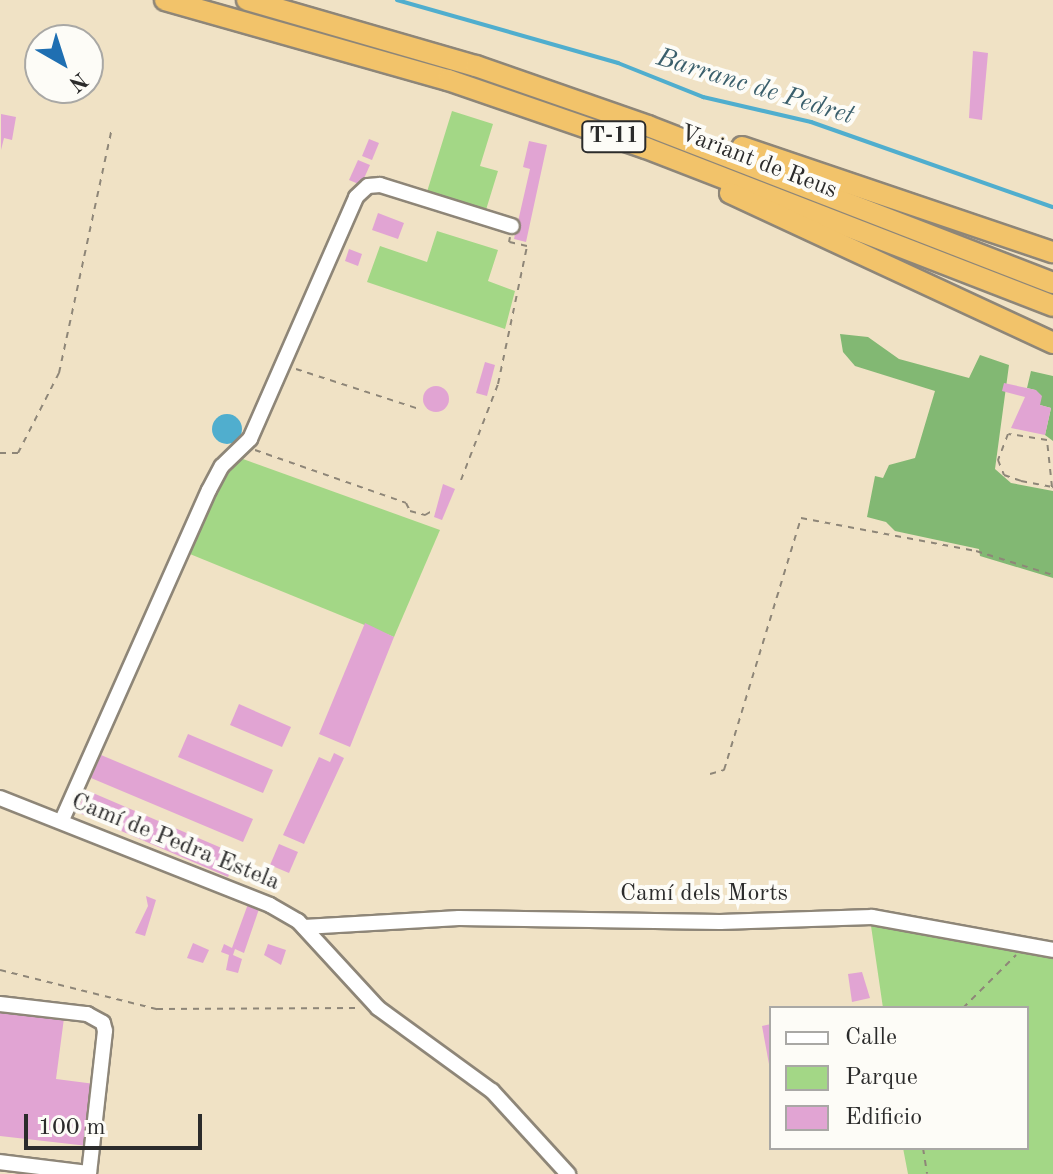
<!DOCTYPE html>
<html>
<head>
<meta charset="utf-8">
<style>
	body { margin:0 }
	#map { position:relative; width:1053px; height:1174px; overflow:hidden; background:#f0e2c5; font-family:"Old Standard TT",serif }
	div>[style] { position:absolute }
	.green>* { inset:0; background:#a3d786 }
	.forest>* { inset:0; background:#82b873 }
	.water>* { inset:0; background:#50aece }
	.round { border-radius:50% }
	.stream>* { height:4px; margin:-2px; padding:0 2px; transform-origin:2px; border-radius:2px; background:#50aece }
	.building>* { inset:0; background:#e1a4d3 }
	.path>* { height:2px; margin-top:-1px; transform-origin:0; background:repeating-linear-gradient(90deg,#8e8678 0 6px,transparent 0 12px) }
	.roads { filter:drop-shadow(2px 0 #8e8678) drop-shadow(-2px 0 #8e8678) drop-shadow(0 2px #8e8678) drop-shadow(0 -2px #8e8678) }
	.minor>* { height:14px; margin:-7px; padding:0 7px; transform-origin:7px; border-radius:7px; background:#fff }
	.highway>* { height:20px; margin:-10px; padding:0 10px; transform-origin:10px; border-radius:10px; background:#f2c36a }
	span { translate:-50% -50%; white-space:nowrap; text-align:center; line-height:1.15; -webkit-text-stroke:8px #fdfcf7; paint-order:stroke }
	.shield-label span { padding:2px 6px; background:#fdfcf7; border:2px solid; border-radius:6px; -webkit-text-stroke-width:0 }
	.shield-label { font-size:22px; color:#2b2b2b; font-weight:700 }
	.street-label { font-size:24px; color:#2b2b2b }
	.water-label { font-size:26px; color:#3a5f6c; font-style:italic }
	.legend { position:absolute; left:769px; top:1006px; width:260px; height:144px; box-sizing:border-box; background:#fdfcf7; border:2px solid #a9a8a5; margin:0; padding:10px 14px; list-style:none; font-size:24px; color:#2b2b2b }
	.legend li { display:flex; align-items:center; gap:16px; height:40px }
	.legend b { width:40px; border:2px solid #a9a8a5 }
	.north { position:absolute; left:24px; top:24px; width:80px; height:80px; box-sizing:border-box; background:#fdfcf7; border:2px solid #a9a8a5; border-radius:50%; rotate:141deg; font-size:22px; font-weight:700; line-height:32px; text-align:center; color:#2b2b2b }
	.north::after { content:''; display:block; margin:auto; width:28px; height:36px; background:#1f6fb2; clip-path:polygon(50% 0,100% 100%,50% 72%,0 100%) }
	.scale { position:absolute; left:24px; top:1114px; width:178px; height:36px; box-sizing:border-box; border:4px solid #2b2b2b; border-top:0; padding-left:10px; font-size:24px; line-height:28px; white-space:nowrap; color:#2b2b2b; -webkit-text-stroke:6px #fdfcf7; paint-order:stroke }
</style>
</head>
<body>
<div id="map">
	<div class="green">
		<i style="clip-path:polygon(452px 111px,493px 124px,480px 166px,498px 171px,485px 213px,426px 195px)"></i>
		<i style="clip-path:polygon(437px 231px,498px 250px,488px 281px,515px 291px,505px 329px,367px 282px,380px 246px,427px 262px)"></i>
		<i style="clip-path:polygon(243px 459px,440px 530px,394px 637px,185px 552px,229px 462px)"></i>
		<i style="clip-path:polygon(870px 919px,1053px 954px,1053px 1174px,908px 1174px,903px 1148px,1027px 1148px,1027px 1008px,883px 1008px)"></i>
	</div>
	<div class="forest">
		<i style="clip-path:polygon(840px 334px,868px 337px,899px 359px,969px 378px,980px 355px,1009px 365px,995px 469px,1011px 483px,1053px 491px,1053px 578px,980px 556px,979px 549px,895px 531px,886px 522px,867px 517px,875px 476px,883px 478px,889px 465px,915px 458px,935px 391px,855px 366px,843px 352px)"></i>
		<i style="clip-path:polygon(1031px 371px,1053px 376px,1053px 441px,1045px 435px,1051px 408px,1040px 405px,1035px 390px,1027px 388px)"></i>
	</div>
	<div class="water">
		<i class="round" style="left:212px;top:414px;width:30px;height:30px"></i>
	</div>
	<div class="stream">
		<i style="left:397px;top:0;width:230px;rotate:15.9deg"></i>
		<i style="left:618px;top:63px;width:92px;rotate:21.8deg"></i>
		<i style="left:703px;top:97px;width:111px;rotate:13deg"></i>
		<i style="left:811px;top:122px;width:256px;rotate:19.4deg"></i>
	</div>
	<div class="building">
		<i style="clip-path:polygon(973px 51px,988px 53px,982px 120px,969px 118px)"></i>
		<i style="clip-path:polygon(1px 114px,16px 117px,12px 140px,4px 138px,1px 150px)"></i>
		<i style="clip-path:polygon(369px 139px,379px 143px,372px 160px,362px 156px)"></i>
		<i style="clip-path:polygon(529px 141px,547px 145px,526px 242px,514px 239px,530px 169px,523px 167px)"></i>
		<i style="clip-path:polygon(358px 160px,370px 165px,361px 185px,349px 180px)"></i>
		<i style="clip-path:polygon(378px 213px,404px 223px,398px 239px,372px 230px)"></i>
		<i style="clip-path:polygon(349px 249px,362px 254px,358px 266px,345px 261px)"></i>
		<i style="clip-path:polygon(485px 362px,495px 365px,487px 396px,476px 393px)"></i>
		<i style="clip-path:polygon(1004px 383px,1036px 390px,1042px 396px,1040px 405px,1051px 408px,1045px 435px,1011px 428px,1025px 397px,1002px 391px)"></i>
		<i class="round" style="left:423px;top:386px;width:26px;height:26px"></i>
		<i style="clip-path:polygon(443px 484px,455px 489px,442px 520px,434px 517px)"></i>
		<i style="clip-path:polygon(365px 623px,394px 637px,350px 747px,319px 734px)"></i>
		<i style="clip-path:polygon(239px 704px,291px 727px,282px 747px,230px 725px)"></i>
		<i style="clip-path:polygon(188px 734px,273px 770px,263px 793px,178px 757px)"></i>
		<i style="clip-path:polygon(334px 753px,344px 758px,304px 844px,283px 835px,319px 757px,330px 762px)"></i>
		<i style="clip-path:polygon(101px 755px,253px 819px,243px 842px,91px 778px)"></i>
		<i style="clip-path:polygon(86px 790px,238px 855px,228px 877px,77px 812px)"></i>
		<i style="clip-path:polygon(279px 844px,298px 852px,289px 873px,270px 865px)"></i>
		<i style="clip-path:polygon(146px 896px,156px 900px,145px 936px,135px 933px,148px 906px)"></i>
		<i style="clip-path:polygon(248px 904px,259px 909px,244px 953px,235px 949px,233px 955px,242px 959px,238px 973px,226px 970px,229px 955px,221px 952px,224px 944px,232px 948px)"></i>
		<i style="clip-path:polygon(193px 943px,209px 950px,203px 963px,187px 958px)"></i>
		<i style="clip-path:polygon(268px 944px,286px 950px,281px 965px,264px 955px)"></i>
		<i style="clip-path:polygon(862px 972px,870px 998px,852px 1002px,848px 974px)"></i>
		<i style="clip-path:polygon(0 1010px,64px 1018px,56px 1079px,95px 1084px,88px 1146px,0 1136px)"></i>
		<i style="clip-path:polygon(771px 1024px,771px 1064px,769px 1064px,762px 1026px)"></i>
	</div>
	<div class="path">
		<i style="left:296px;top:369px;width:129px;rotate:18deg"></i>
		<i style="left:255px;top:450px;width:160px;rotate:19.3deg"></i>
		<i style="left:406px;top:503px;width:9px;rotate:63deg"></i>
		<i style="left:410px;top:511px;width:16px;rotate:15deg"></i>
		<i style="left:425px;top:515px;width:8px;rotate:-30deg"></i>
		<i style="left:0;top:453px;width:18px"></i>
		<i style="left:18px;top:453px;width:90px;rotate:-62.9deg"></i>
		<i style="left:59px;top:373px;width:247px;rotate:-77.8deg"></i>
		<i style="left:461px;top:480px;width:103px;rotate:-68.9deg"></i>
		<i style="left:498px;top:384px;width:141px;rotate:-78.1deg"></i>
		<i style="left:527px;top:246px;width:18px;rotate:-167deg"></i>
		<i style="left:509px;top:242px;width:5px;rotate:-79deg"></i>
		<i style="left:1052px;top:487px;width:47px;rotate:-96.1deg"></i>
		<i style="left:1047px;top:440px;width:39px;rotate:-171deg"></i>
		<i style="left:1008px;top:434px;width:28px;rotate:111deg"></i>
		<i style="left:998px;top:460px;width:16px;rotate:68deg"></i>
		<i style="left:1004px;top:475px;width:18px;rotate:19deg"></i>
		<i style="left:1021px;top:481px;width:32px;rotate:11deg"></i>
		<i style="left:1052px;top:487px;width:1px;rotate:45deg"></i>
		<i style="left:710px;top:774px;width:15px;rotate:-16deg"></i>
		<i style="left:724px;top:770px;width:264px;rotate:-73deg"></i>
		<i style="left:801px;top:518px;width:178px;rotate:10.7deg"></i>
		<i style="left:976px;top:551px;width:81px;rotate:17.3deg"></i>
		<i style="left:0;top:970px;width:162px;rotate:14deg"></i>
		<i style="left:157px;top:1009px;width:201px;rotate:-0.3deg"></i>
		<i style="left:963px;top:1008px;width:75px;rotate:-45deg"></i>
		<i style="left:923px;top:1148px;width:26px;rotate:81deg"></i>
	</div>
	<div class="roads">
		<div class="minor">
			<i style="left:0;top:798px;width:290px;rotate:21.6deg"></i>
			<i style="left:270px;top:905px;width:32px;rotate:30deg"></i>
			<i style="left:298px;top:921px;width:118px;rotate:47.4deg"></i>
			<i style="left:378px;top:1008px;width:141px;rotate:36.1deg"></i>
			<i style="left:492px;top:1091px;width:113px;rotate:47.5deg"></i>
			<i style="left:62px;top:820px;width:361px;rotate:-66deg"></i>
			<i style="left:209px;top:490px;width:27px;rotate:-62deg"></i>
			<i style="left:222px;top:466px;width:39px;rotate:-44deg"></i>
			<i style="left:250px;top:439px;width:264px;rotate:-66.3deg"></i>
			<i style="left:356px;top:197px;width:16px;rotate:-43deg"></i>
			<i style="left:368px;top:186px;width:12px;rotate:-5deg"></i>
			<i style="left:380px;top:185px;width:138px;rotate:17.3deg"></i>
			<i style="left:304px;top:927px;width:155px;rotate:-3.3deg"></i>
			<i style="left:459px;top:918px;width:261px;rotate:0.9deg"></i>
			<i style="left:720px;top:922px;width:152px;rotate:-1.9deg"></i>
			<i style="left:872px;top:917px;width:184px;rotate:10.3deg"></i>
			<i style="left:0;top:1004px;width:88px;rotate:6.6deg"></i>
			<i style="left:87px;top:1014px;width:18px;rotate:29deg"></i>
			<i style="left:103px;top:1023px;width:8px;rotate:76deg"></i>
			<i style="left:105px;top:1031px;width:143px;rotate:96.4deg"></i>
			<i style="left:89px;top:1173px;width:90px;rotate:-173deg"></i>
		</div>
		<div class="highway">
			<i style="left:165px;top:0;width:294px;rotate:15.8deg"></i>
			<i style="left:448px;top:80px;width:209px;rotate:19deg"></i>
			<i style="left:646px;top:148px;width:437px;rotate:21.2deg"></i>
			<i style="left:247px;top:0;width:238px;rotate:16.1deg"></i>
			<i style="left:476px;top:66px;width:182px;rotate:19.2deg"></i>
			<i style="left:648px;top:126px;width:434px;rotate:21.2deg"></i>
			<i style="left:742px;top:147px;width:328px;rotate:18.7deg"></i>
			<i style="left:730px;top:193px;width:356px;rotate:24.9deg"></i>
		</div>
	</div>
	<div class="shield-label">
		<span style="left:614px;top:137px">T-11</span>
	</div>
	<div class="street-label">
		<span style="left:758px;top:163px;rotate:21deg">Variant de Reus</span>
		<span style="left:175px;top:843px;rotate:22deg">Camí de Pedra Estela</span>
		<span style="left:704px;top:895px">Camí dels Morts</span>
	</div>
	<div class="water-label">
		<span style="left:755px;top:88px;rotate:17deg">Barranc de Pedret</span>
	</div>
	<ul class="legend">
	<li><b style="height:10px;background:#fff"></b>Calle</li>
	<li><b style="height:22px;background:#a3d786"></b>Parque</li>
	<li><b style="height:22px;background:#e1a4d3"></b>Edificio</li>
	</ul>
	<div class="north">N</div>
	<div class="scale">100 m</div>
</div>
</body>
</html>
